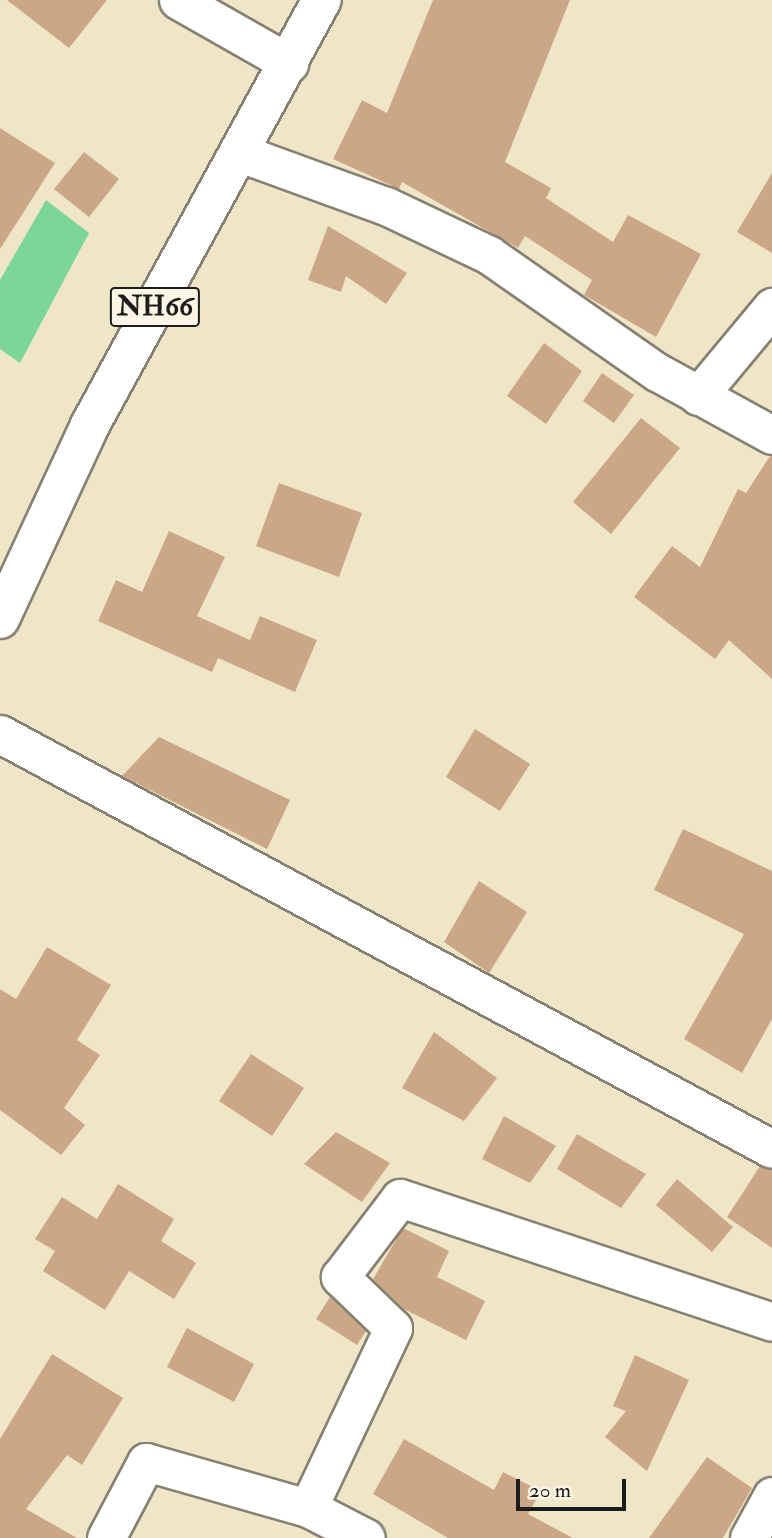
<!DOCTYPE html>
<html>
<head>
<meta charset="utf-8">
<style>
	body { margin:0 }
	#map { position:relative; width:772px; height:1538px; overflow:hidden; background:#efe6c7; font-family:"IM FELL Double Pica",serif }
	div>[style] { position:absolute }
	.green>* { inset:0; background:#7cd69c }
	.building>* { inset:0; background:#cca787 }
	.roads { filter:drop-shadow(2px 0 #868172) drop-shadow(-2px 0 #868172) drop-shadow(0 2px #868172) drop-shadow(0 -2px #868172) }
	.street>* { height:37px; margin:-18.5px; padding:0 18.5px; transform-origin:18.5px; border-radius:18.5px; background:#fff }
	.highway>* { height:38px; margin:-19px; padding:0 19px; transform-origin:19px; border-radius:19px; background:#fff }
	span { translate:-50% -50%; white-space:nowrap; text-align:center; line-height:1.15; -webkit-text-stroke:5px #fcf5e5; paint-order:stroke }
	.shield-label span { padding:2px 5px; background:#fcf5e5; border:2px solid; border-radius:5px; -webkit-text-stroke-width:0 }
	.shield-label { font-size:28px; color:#1c1c1c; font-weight:700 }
	.scale { position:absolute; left:516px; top:1479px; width:110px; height:32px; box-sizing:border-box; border:4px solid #1c1c1c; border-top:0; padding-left:9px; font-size:21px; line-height:24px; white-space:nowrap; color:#1c1c1c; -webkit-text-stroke:5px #fcf5e5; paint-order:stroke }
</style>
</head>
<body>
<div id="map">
	<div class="green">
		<i style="clip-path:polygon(46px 200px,89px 233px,20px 363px,0 349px,0 280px)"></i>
	</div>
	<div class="building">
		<i style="clip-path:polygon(7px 0,107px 0,69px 48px)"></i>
		<i style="clip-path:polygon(433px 0,570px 0,505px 162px,551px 188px,546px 198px,613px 242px,628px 215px,701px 254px,656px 337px,584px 295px,592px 280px,525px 236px,518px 248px,402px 182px,399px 189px,333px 159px,362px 100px,387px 113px)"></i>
		<i style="clip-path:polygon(0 128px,55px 163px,0 249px)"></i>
		<i style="clip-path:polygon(84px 152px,119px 179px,89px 217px,54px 189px)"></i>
		<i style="clip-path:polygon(772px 173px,772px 253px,737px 232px)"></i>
		<i style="clip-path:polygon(328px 226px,407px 273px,386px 304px,346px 276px,341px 292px,308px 280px)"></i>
		<i style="clip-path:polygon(544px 343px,582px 371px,546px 424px,507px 396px)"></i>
		<i style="clip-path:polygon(602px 373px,634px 395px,614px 423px,583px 401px)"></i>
		<i style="clip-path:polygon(641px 418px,680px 448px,611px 534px,573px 502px)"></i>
		<i style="clip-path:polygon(770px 456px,772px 456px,772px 679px,729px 640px,715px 659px,634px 597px,672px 546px,700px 567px,738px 489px,746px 493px)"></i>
		<i style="clip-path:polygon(279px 483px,362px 513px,339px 577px,256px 546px)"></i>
		<i style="clip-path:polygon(169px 531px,225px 557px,197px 616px,250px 640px,260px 616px,317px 640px,295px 692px,218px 658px,212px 672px,98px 621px,116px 580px,142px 592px)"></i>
		<i style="clip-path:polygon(475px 729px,530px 764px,500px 811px,446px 777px)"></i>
		<i style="clip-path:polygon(159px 737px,290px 800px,267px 849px,122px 776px)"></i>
		<i style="clip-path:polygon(683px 829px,772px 871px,772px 1019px,742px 1073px,684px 1039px,744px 934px,654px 890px)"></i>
		<i style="clip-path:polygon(479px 881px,527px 912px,489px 973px,444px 942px)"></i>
		<i style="clip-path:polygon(47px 947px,111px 985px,77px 1040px,100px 1055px,64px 1108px,85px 1125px,61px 1155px,0 1110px,0 989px,16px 999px)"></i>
		<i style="clip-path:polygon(434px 1032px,497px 1078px,464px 1121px,402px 1088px)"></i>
		<i style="clip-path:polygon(251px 1054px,304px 1088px,272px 1136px,219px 1101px)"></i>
		<i style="clip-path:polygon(504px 1116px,556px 1146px,530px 1183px,482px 1159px)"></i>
		<i style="clip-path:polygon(336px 1132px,390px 1163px,362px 1202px,304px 1164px)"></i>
		<i style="clip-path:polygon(577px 1134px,646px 1174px,621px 1208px,557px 1169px)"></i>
		<i style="clip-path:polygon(760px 1166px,772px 1170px,772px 1248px,727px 1217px)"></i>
		<i style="clip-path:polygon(677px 1179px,733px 1227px,712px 1252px,656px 1205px)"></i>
		<i style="clip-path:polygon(118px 1184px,174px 1219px,161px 1241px,196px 1263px,174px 1299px,129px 1271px,105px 1310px,43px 1271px,55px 1251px,35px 1239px,62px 1197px,97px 1219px)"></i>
		<i style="clip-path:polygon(403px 1228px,449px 1251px,437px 1277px,485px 1301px,466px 1340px,404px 1309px,373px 1279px)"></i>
		<i style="clip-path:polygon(330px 1297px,366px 1331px,357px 1345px,316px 1319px)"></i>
		<i style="clip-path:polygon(187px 1328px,254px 1364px,234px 1402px,167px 1367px)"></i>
		<i style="clip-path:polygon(52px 1354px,123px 1398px,82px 1465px,67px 1455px,26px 1509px,77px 1538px,0 1538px,0 1439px)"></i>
		<i style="clip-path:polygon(635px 1355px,689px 1380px,647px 1471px,605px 1437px,626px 1411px,613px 1406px)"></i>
		<i style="clip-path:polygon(404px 1439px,494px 1490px,503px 1472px,541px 1491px,528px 1514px,573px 1538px,448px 1538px,373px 1494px)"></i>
		<i style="clip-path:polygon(707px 1457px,752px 1488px,723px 1538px,649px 1538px)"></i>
	</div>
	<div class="roads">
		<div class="street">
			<i style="left:178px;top:0;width:128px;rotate:29.6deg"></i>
			<i style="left:240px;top:153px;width:155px;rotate:20deg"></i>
			<i style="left:386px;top:206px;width:114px;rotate:25.4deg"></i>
			<i style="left:489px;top:255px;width:205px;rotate:34.9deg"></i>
			<i style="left:657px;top:372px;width:131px;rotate:28.7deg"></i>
			<i style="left:698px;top:396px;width:116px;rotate:-50.3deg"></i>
			<i style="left:0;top:734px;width:876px;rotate:28.26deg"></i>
			<i style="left:308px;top:1508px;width:65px;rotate:27.3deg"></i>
			<i style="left:106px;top:1538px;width:86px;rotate:-62.2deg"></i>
			<i style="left:146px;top:1462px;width:168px;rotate:15.9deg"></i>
			<i style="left:308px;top:1508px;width:199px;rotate:-64.7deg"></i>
			<i style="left:393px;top:1328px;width:74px;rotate:-136.1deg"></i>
			<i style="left:340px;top:1277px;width:99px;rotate:-52.8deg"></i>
			<i style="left:400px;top:1198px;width:392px;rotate:18.4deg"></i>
			<i style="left:749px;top:1538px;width:48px;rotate:-61.3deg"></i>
		</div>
		<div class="highway">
			<i style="left:0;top:619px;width:214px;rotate:-65.1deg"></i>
			<i style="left:90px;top:425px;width:484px;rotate:-61.4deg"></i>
		</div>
	</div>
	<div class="shield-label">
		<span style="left:155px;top:307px">NH66</span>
	</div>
	<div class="scale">20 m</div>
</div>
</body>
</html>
